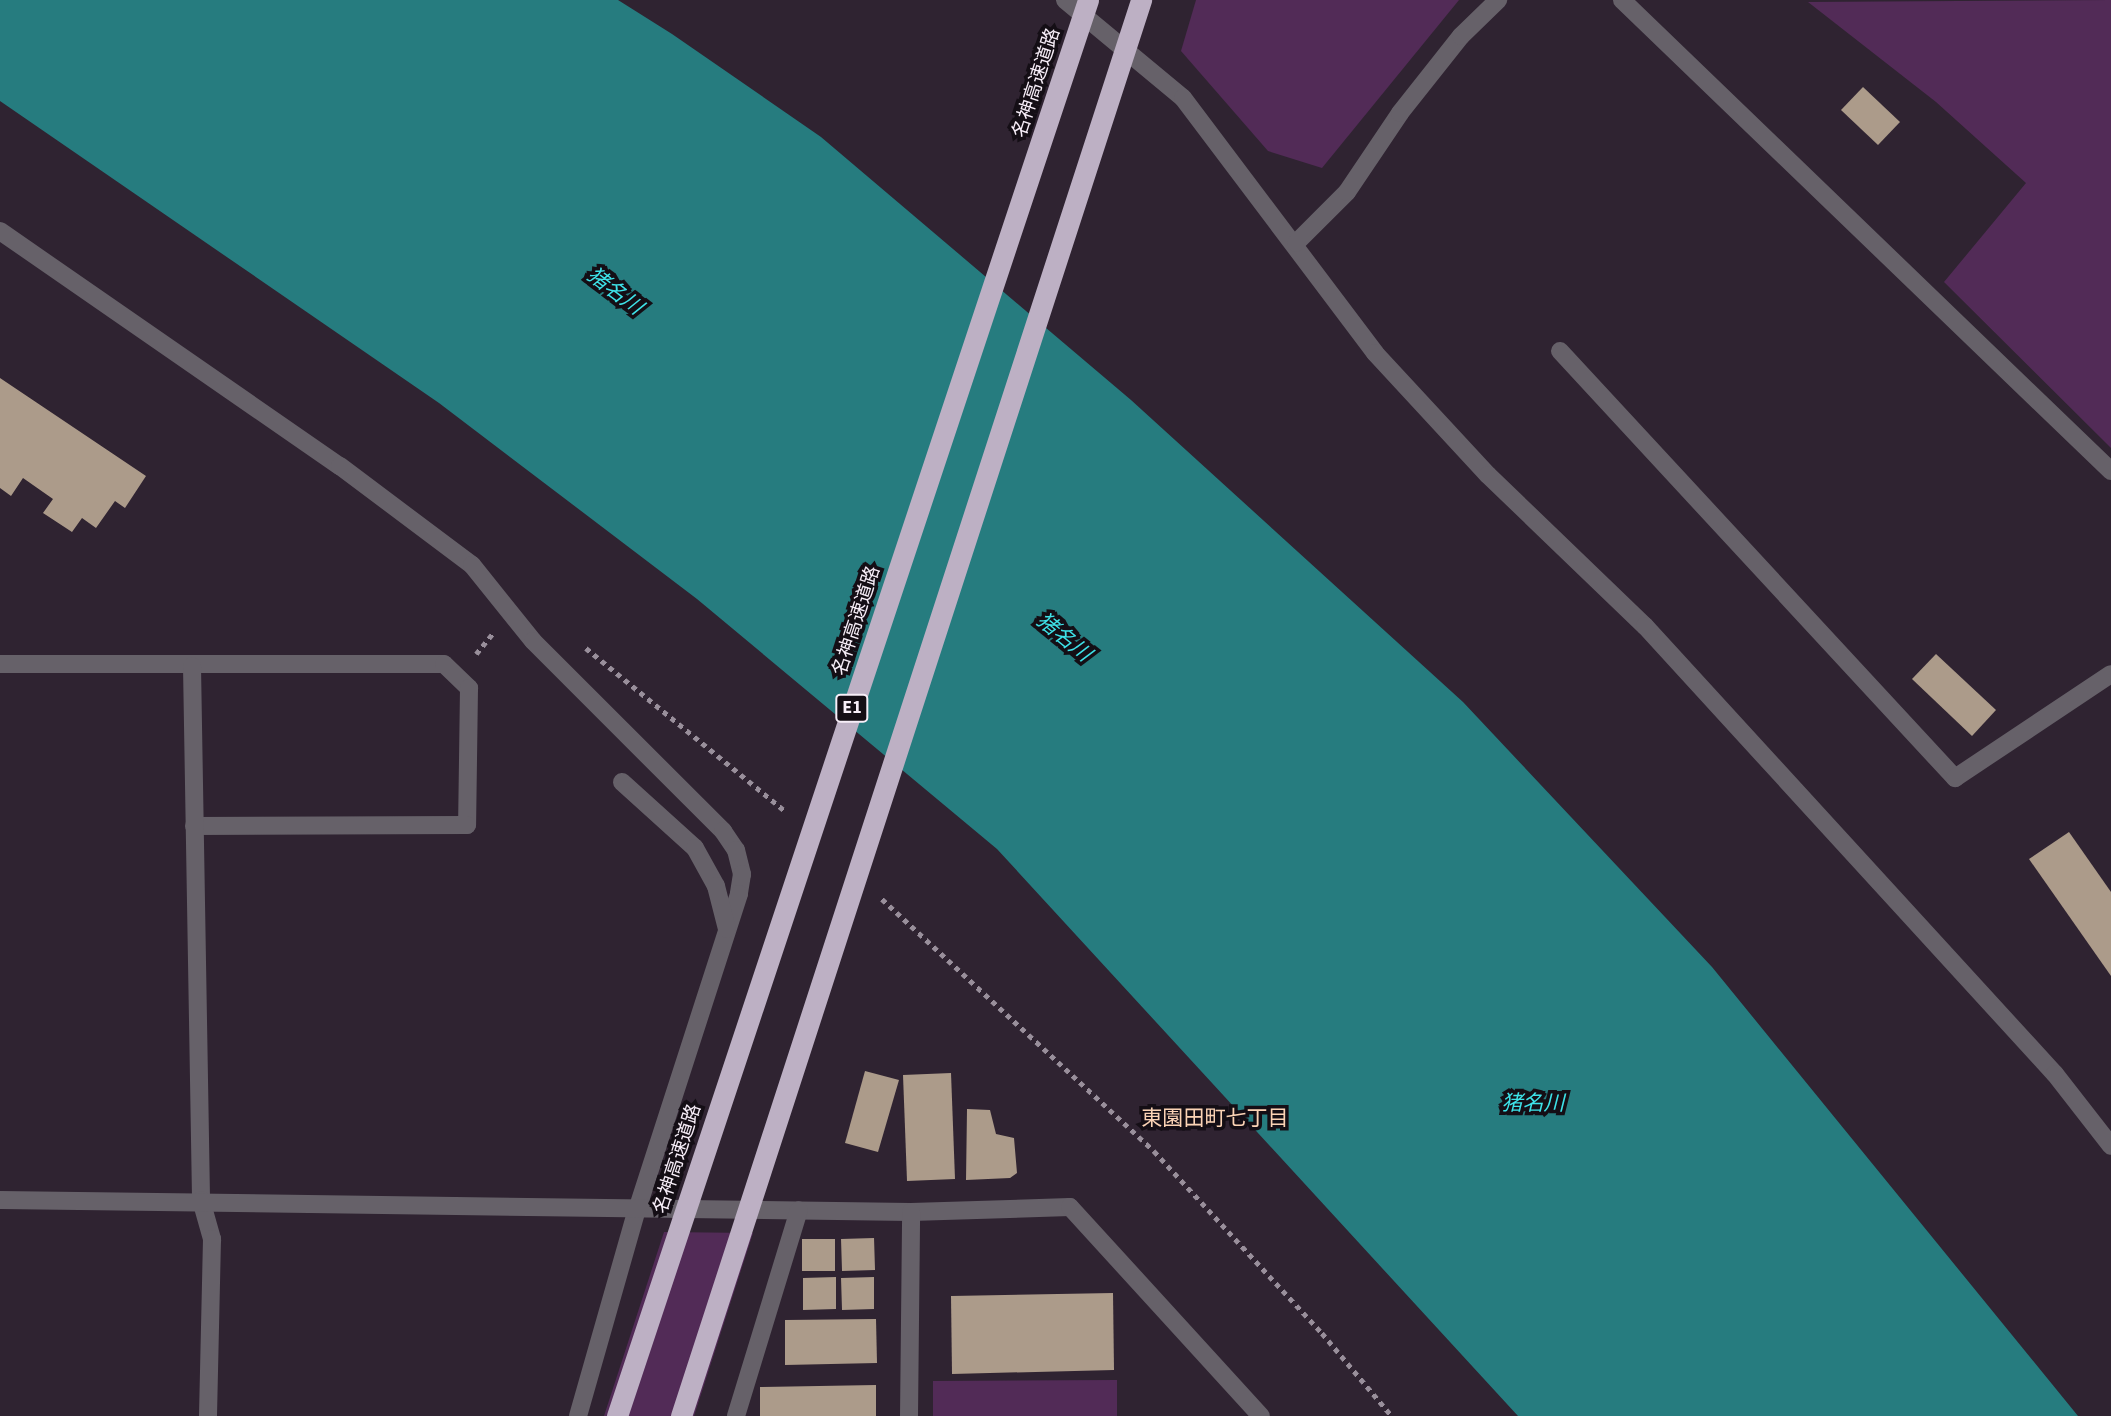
<!DOCTYPE html>
<html>
<head>
<meta charset="utf-8">
<style>
	body { margin:0 }
	#map { position:relative; width:2111px; height:1416px; overflow:hidden; background:#2f2331; font-family:"Source Sans 3","Noto Sans JP",sans-serif }
	div>[style] { position:absolute }
	.green>* { inset:0; background:#522b57 }
	.water>* { inset:0; background:#267c7f }
	.building>* { inset:0; background:#ac9b8a }
	.path>* { height:4.5px; margin-top:-2.25px; transform-origin:0; background:repeating-linear-gradient(90deg,#998f9b 0 5px,transparent 0 10px) }
	.minor>* { height:18px; margin:-9px; padding:0 9px; transform-origin:9px; border-radius:9px; background:#666169 }
	.highway>* { height:21px; margin:-10.5px; padding:0 10.5px; transform-origin:10.5px; border-radius:10.5px; background:#bdb0c4 }
	span { translate:-50% -50%; white-space:nowrap; text-align:center; line-height:1.15; -webkit-text-stroke:7px #140e15; paint-order:stroke }
	.shield-label span { padding:2px 5px; background:#140e15; border:2px solid; border-radius:5px; -webkit-text-stroke-width:0 }
	.shield-label { font-size:18px; color:#f7eef8; font-weight:700 }
	.street-label { font-size:19px; color:#f7eef8 }
	.water-label { font-size:21px; color:#3ee2e8; font-style:italic }
	.neighbourhood-label { font-size:21px; color:#fbd3b5 }
</style>
</head>
<body>
<div id="map">
	<div class="green">
		<i style="clip-path:polygon(1196px 0,1459px 0,1322px 168px,1268px 151px,1181px 51px)"></i>
		<i style="clip-path:polygon(2111px 0,2111px 448px,1944px 282px,2026px 183px,1936px 102px,1808px 2px)"></i>
		<i style="clip-path:polygon(664px 1232px,753px 1233px,694px 1416px,604px 1416px)"></i>
		<i style="clip-path:polygon(1117px 1380px,1117px 1416px,933px 1416px,933px 1381px)"></i>
	</div>
	<div class="water">
		<i style="clip-path:polygon(0 0,618px 0,672px 34px,821px 137px,1131px 400px,1463px 702px,1712px 967px,2078px 1416px,1518px 1416px,997px 849px,697px 599px,439px 403px,0 101px)"></i>
	</div>
	<div class="building">
		<i style="clip-path:polygon(1863px 87px,1900px 122px,1878px 145px,1841px 110px)"></i>
		<i style="clip-path:polygon(0 378px,146px 476px,125px 508px,115px 501px,96px 528px,82px 518px,72px 532px,43px 513px,53px 499px,23px 478px,11px 496px,0 488px)"></i>
		<i style="clip-path:polygon(1936px 654px,1996px 710px,1972px 736px,1912px 679px)"></i>
		<i style="clip-path:polygon(2069px 832px,2111px 892px,2111px 976px,2029px 859px)"></i>
		<i style="clip-path:polygon(865px 1071px,899px 1080px,878px 1152px,845px 1143px)"></i>
		<i style="clip-path:polygon(951px 1073px,955px 1179px,907px 1181px,903px 1075px)"></i>
		<i style="clip-path:polygon(967px 1109px,990px 1110px,996px 1134px,1014px 1138px,1017px 1173px,1010px 1178px,966px 1180px)"></i>
		<i style="clip-path:polygon(874px 1238px,875px 1270px,842px 1271px,841px 1239px)"></i>
		<i style="clip-path:polygon(802px 1239px,835px 1239px,835px 1271px,802px 1271px)"></i>
		<i style="clip-path:polygon(836px 1277px,836px 1309px,803px 1310px,803px 1278px)"></i>
		<i style="clip-path:polygon(874px 1277px,874px 1309px,842px 1310px,841px 1278px)"></i>
		<i style="clip-path:polygon(1113px 1293px,1114px 1370px,952px 1374px,951px 1296px)"></i>
		<i style="clip-path:polygon(876px 1319px,877px 1363px,785px 1365px,785px 1320px)"></i>
		<i style="clip-path:polygon(876px 1385px,876px 1416px,760px 1416px,760px 1387px)"></i>
	</div>
	<div class="path">
		<i style="left:586px;top:648px;width:257px;rotate:39.3deg"></i>
		<i style="left:476px;top:654px;width:26px;rotate:-51deg"></i>
		<i style="left:882px;top:899px;width:371px;rotate:42.8deg"></i>
		<i style="left:1154px;top:1151px;width:248px;rotate:47.3deg"></i>
		<i style="left:1322px;top:1333px;width:109px;rotate:49.9deg"></i>
	</div>
	<div class="minor">
		<i style="left:1065px;top:0;width:153px;rotate:39.7deg"></i>
		<i style="left:1183px;top:98px;width:319px;rotate:53deg"></i>
		<i style="left:1375px;top:353px;width:166px;rotate:47.2deg"></i>
		<i style="left:1488px;top:475px;width:218px;rotate:43.9deg"></i>
		<i style="left:1645px;top:626px;width:607px;rotate:47.54deg"></i>
		<i style="left:2055px;top:1074px;width:91px;rotate:52.1deg"></i>
		<i style="left:1622px;top:0;width:679px;rotate:43.93deg"></i>
		<i style="left:0;top:231px;width:413px;rotate:34.7deg"></i>
		<i style="left:340px;top:466px;width:165px;rotate:36.9deg"></i>
		<i style="left:472px;top:565px;width:97px;rotate:51.2deg"></i>
		<i style="left:533px;top:641px;width:269px;rotate:45deg"></i>
		<i style="left:723px;top:831px;width:23px;rotate:56deg"></i>
		<i style="left:736px;top:850px;width:25px;rotate:76deg"></i>
		<i style="left:742px;top:874px;width:20px;rotate:99deg"></i>
		<i style="left:739px;top:894px;width:331px;rotate:107.9deg"></i>
		<i style="left:637px;top:1209px;width:215px;rotate:105.9deg"></i>
		<i style="left:1296px;top:243px;width:72px;rotate:-45deg"></i>
		<i style="left:1347px;top:192px;width:95px;rotate:-56.1deg"></i>
		<i style="left:1400px;top:113px;width:98px;rotate:-51.6deg"></i>
		<i style="left:1461px;top:36px;width:52px;rotate:-44.2deg"></i>
		<i style="left:1560px;top:351px;width:582px;rotate:47.23deg"></i>
		<i style="left:1955px;top:778px;width:187px;rotate:-33.7deg"></i>
		<i style="left:0;top:664px;width:444px"></i>
		<i style="left:444px;top:664px;width:35px;rotate:44deg"></i>
		<i style="left:469px;top:688px;width:137px;rotate:90.8deg"></i>
		<i style="left:467px;top:825px;width:273px;rotate:179.8deg"></i>
		<i style="left:192px;top:666px;width:534px;rotate:89.03deg"></i>
		<i style="left:201px;top:1200px;width:41px;rotate:74.2deg"></i>
		<i style="left:212px;top:1239px;width:177px;rotate:91.3deg"></i>
		<i style="left:622px;top:782px;width:98px;rotate:42.1deg"></i>
		<i style="left:695px;top:848px;width:43px;rotate:61.1deg"></i>
		<i style="left:716px;top:886px;width:44px;rotate:75.7deg"></i>
		<i style="left:0;top:1200px;width:911px;rotate:0.75deg"></i>
		<i style="left:911px;top:1212px;width:159px;rotate:-1.8deg"></i>
		<i style="left:1070px;top:1207px;width:283px;rotate:47.6deg"></i>
		<i style="left:736px;top:1416px;width:215px;rotate:-73deg"></i>
		<i style="left:909px;top:1416px;width:204px;rotate:-89.4deg"></i>
	</div>
	<div class="highway">
		<i style="left:617px;top:1416px;width:1492px;rotate:-71.6deg"></i>
		<i style="left:681px;top:1416px;width:1489px;rotate:-72deg"></i>
	</div>
	<div class="shield-label">
		<span style="left:852px;top:708px">E1</span>
	</div>
	<div class="street-label">
		<span style="left:1037px;top:83px;rotate:-72deg">名神高速道路</span>
		<span style="left:857px;top:621px;rotate:-72deg">名神高速道路</span>
		<span style="left:678px;top:1159px;rotate:-72deg">名神高速道路</span>
	</div>
	<div class="water-label">
		<span style="left:615px;top:291px;rotate:37deg">猪名川</span>
		<span style="left:1064px;top:637px;rotate:39deg">猪名川</span>
		<span style="left:1533px;top:1103px">猪名川</span>
	</div>
	<div class="neighbourhood-label">
		<span style="left:1215px;top:1118px">東園田町七丁目</span>
	</div>
</div>
</body>
</html>
